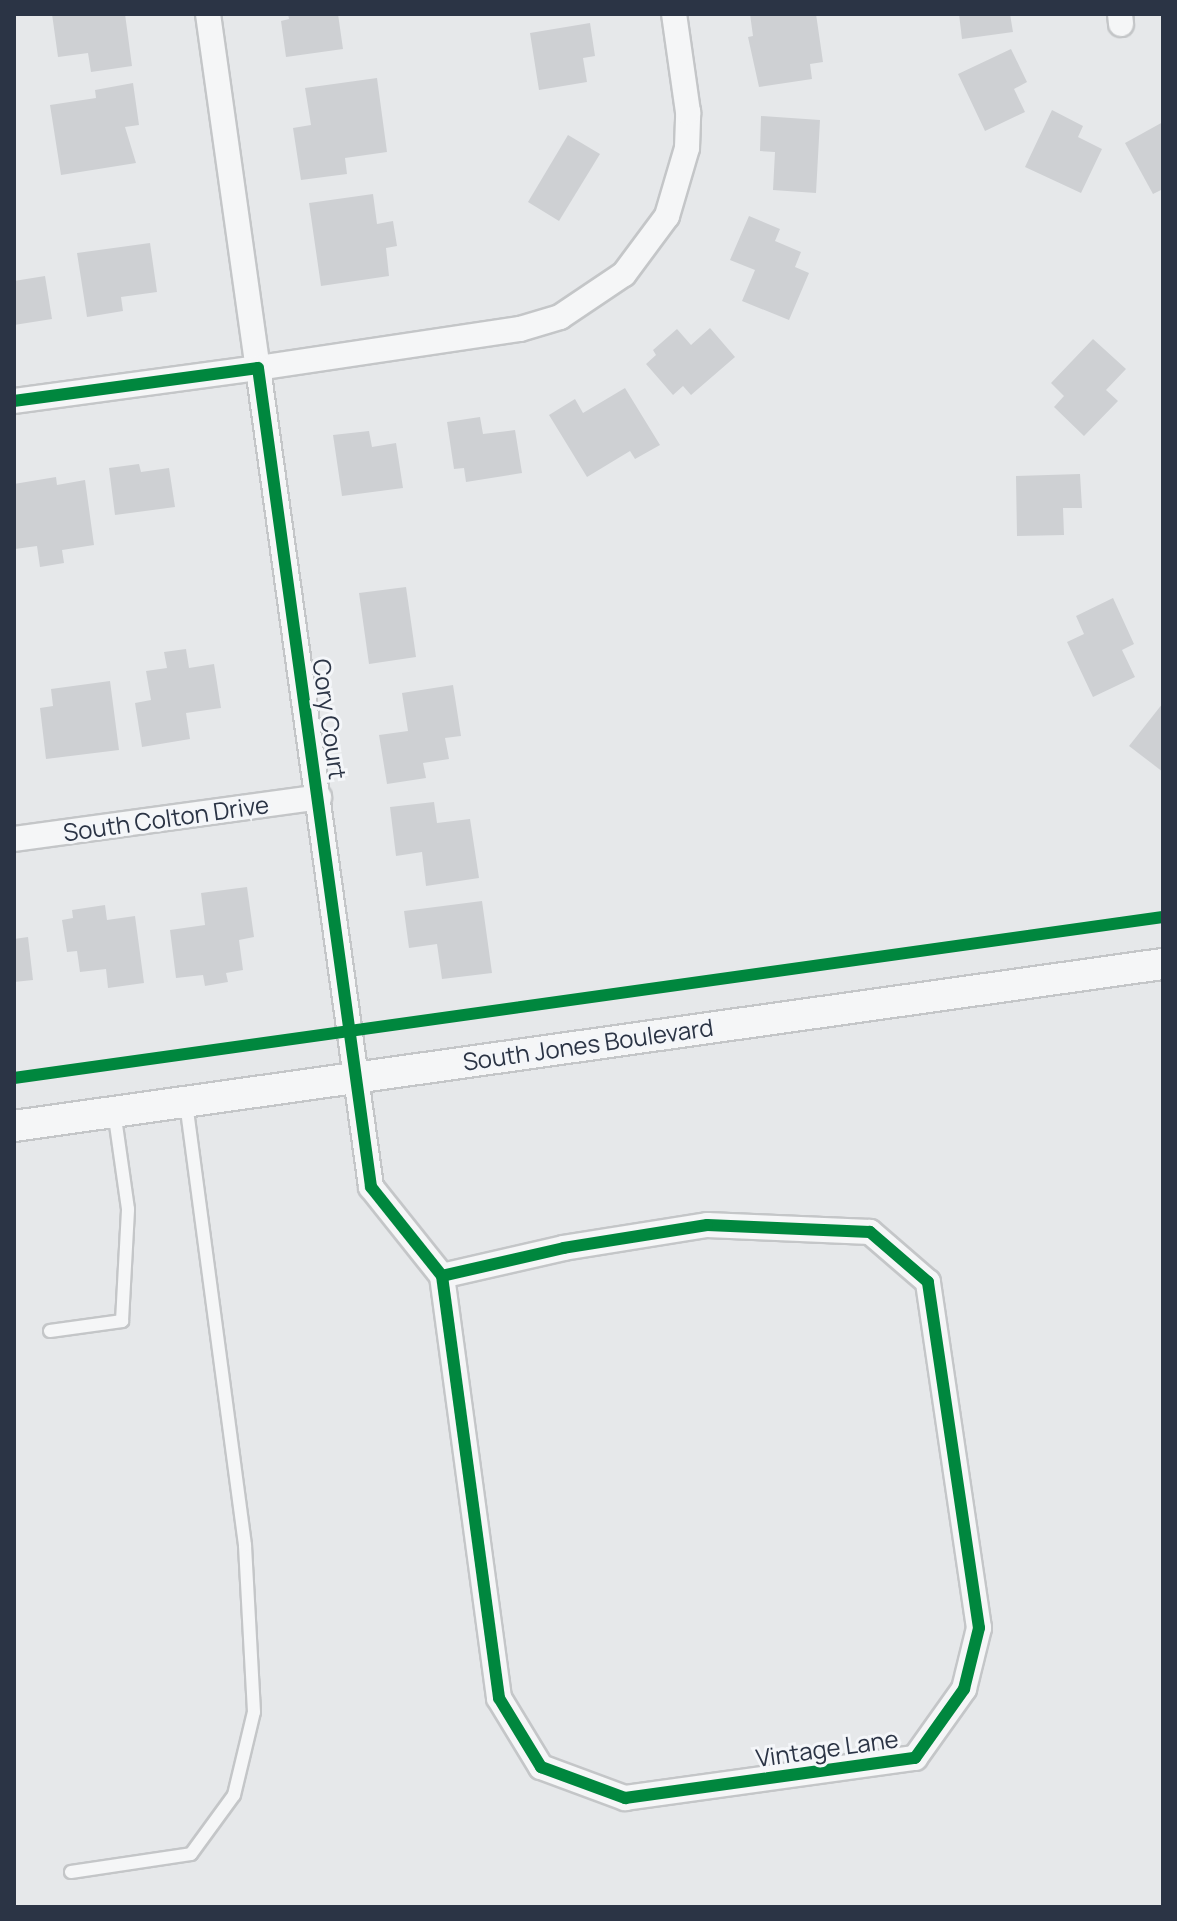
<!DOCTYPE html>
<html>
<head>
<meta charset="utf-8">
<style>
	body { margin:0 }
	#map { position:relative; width:1177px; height:1921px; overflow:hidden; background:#e6e8ea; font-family:Manrope,sans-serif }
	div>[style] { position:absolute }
	.building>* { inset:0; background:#ced0d3 }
	.roads { filter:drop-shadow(2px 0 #c4c6c8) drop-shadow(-2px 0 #c4c6c8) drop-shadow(0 2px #c4c6c8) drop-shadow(0 -2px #c4c6c8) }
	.service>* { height:12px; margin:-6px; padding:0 6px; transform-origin:6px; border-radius:6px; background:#f5f6f7 }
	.minor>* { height:24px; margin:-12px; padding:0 12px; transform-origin:12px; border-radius:12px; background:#f5f6f7 }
	.tertiary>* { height:30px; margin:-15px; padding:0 15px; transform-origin:15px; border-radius:15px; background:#f5f6f7 }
	.cycleway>* { height:12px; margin:-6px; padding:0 6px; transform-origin:6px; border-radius:6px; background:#00873e }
	span { translate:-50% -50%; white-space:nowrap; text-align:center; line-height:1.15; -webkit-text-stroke:6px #f4f6f9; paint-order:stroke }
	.street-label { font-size:24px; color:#2b3445 }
	.frame { position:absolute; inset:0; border:16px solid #2b3445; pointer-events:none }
</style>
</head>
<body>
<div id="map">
	<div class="building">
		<i style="clip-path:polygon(52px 14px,125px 14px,132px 66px,91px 72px,88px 53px,58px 57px)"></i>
		<i style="clip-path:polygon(288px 14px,338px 14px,343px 49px,286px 57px,281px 21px,289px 19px)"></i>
		<i style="clip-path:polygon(750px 14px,816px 14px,823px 62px,810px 64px,812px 79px,759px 87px,748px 37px,753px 36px)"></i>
		<i style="clip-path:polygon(959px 14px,1010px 14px,1013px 32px,962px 39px)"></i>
		<i style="clip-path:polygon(590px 23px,595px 56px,583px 58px,587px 82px,539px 90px,530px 33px)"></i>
		<i style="clip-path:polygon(1011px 49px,1027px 82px,1014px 89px,1025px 112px,985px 131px,958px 74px)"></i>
		<i style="clip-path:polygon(377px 78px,387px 152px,345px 158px,347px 174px,301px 180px,293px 128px,311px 125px,305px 88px)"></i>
		<i style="clip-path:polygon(133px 83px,139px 125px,125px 127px,136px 163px,61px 175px,50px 105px,96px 98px,95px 90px)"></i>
		<i style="clip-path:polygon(1052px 110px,1083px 126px,1078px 137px,1102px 149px,1081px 193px,1025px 167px)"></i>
		<i style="clip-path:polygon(761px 116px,820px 120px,816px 193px,773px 190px,775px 152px,760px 151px)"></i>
		<i style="clip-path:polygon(1163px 122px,1163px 189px,1153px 194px,1125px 143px)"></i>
		<i style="clip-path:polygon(568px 135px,600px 154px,559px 221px,528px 202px)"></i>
		<i style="clip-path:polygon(373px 194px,377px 224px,393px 221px,397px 246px,386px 248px,389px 276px,321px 286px,309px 203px)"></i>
		<i style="clip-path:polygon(749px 216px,780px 229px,775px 241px,801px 252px,795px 267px,809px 273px,789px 320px,742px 301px,755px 270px,730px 260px)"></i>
		<i style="clip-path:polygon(150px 243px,157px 292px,121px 297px,123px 311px,87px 317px,77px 253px)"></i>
		<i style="clip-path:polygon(45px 276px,52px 319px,14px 325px,14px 281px)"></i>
		<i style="clip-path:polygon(710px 328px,735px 357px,691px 395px,683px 386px,673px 395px,646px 364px,656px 355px,653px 350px,677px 329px,691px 345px)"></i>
		<i style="clip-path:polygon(1093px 339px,1126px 369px,1106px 390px,1118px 401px,1084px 436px,1054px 407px,1064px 396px,1051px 383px)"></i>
		<i style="clip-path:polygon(625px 388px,660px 445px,635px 459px,630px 451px,587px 477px,549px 415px,575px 399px,583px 413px)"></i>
		<i style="clip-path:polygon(480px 417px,483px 434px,515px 430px,522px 473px,466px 482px,464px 468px,454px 469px,447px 422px)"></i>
		<i style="clip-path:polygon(369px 431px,372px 447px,396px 443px,403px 488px,342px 496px,333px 435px)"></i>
		<i style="clip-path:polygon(139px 464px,141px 472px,169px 468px,175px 507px,115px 515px,109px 468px)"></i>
		<i style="clip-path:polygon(1080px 474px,1082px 508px,1063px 508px,1064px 535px,1017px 536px,1016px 476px)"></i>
		<i style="clip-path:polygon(56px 477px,57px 485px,85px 480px,94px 545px,62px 550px,64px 563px,40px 567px,37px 546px,15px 549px,14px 484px)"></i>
		<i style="clip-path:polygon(406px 587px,416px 657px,369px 664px,359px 593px)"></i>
		<i style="clip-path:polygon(1113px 598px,1134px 644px,1122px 650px,1135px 677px,1093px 697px,1067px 642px,1084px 634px,1076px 616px)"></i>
		<i style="clip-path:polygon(186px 649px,189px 668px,214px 664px,221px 708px,186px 713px,190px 739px,142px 747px,135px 703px,151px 700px,146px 671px,167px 668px,164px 652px)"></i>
		<i style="clip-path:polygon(110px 681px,119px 750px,46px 759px,40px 708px,53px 706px,51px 689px)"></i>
		<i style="clip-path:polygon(453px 685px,461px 736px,445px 738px,449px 759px,423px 763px,426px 778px,387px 784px,379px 735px,408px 731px,402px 693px)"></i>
		<i style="clip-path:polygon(1163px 703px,1163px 772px,1129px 746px)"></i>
		<i style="clip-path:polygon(434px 802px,437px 823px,470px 819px,479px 878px,426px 886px,422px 852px,396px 856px,390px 807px)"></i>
		<i style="clip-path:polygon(247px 887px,254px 937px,239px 940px,243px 970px,226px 973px,228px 982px,205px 986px,203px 975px,176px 978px,170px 930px,205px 925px,201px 893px)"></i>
		<i style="clip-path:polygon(482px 901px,492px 973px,442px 979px,437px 944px,409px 948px,404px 911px)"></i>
		<i style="clip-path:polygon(105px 905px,107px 920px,135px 916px,144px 983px,108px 988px,106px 969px,80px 972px,77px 951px,67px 952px,62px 920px,73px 918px,72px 910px)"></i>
		<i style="clip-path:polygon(28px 937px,33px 980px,14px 982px,14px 939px)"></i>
	</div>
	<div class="roads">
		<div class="service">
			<i style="left:50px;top:1331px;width:73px;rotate:-7.9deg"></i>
			<i style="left:122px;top:1321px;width:112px;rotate:-86.9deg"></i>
			<i style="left:128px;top:1209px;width:99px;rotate:-98.1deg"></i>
			<i style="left:71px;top:1872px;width:121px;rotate:-8.5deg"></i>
			<i style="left:191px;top:1854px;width:73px;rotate:-53.9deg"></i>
			<i style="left:234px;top:1795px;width:85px;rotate:-76.5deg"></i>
			<i style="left:254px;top:1712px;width:167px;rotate:-93.1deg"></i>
			<i style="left:245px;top:1545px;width:448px;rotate:-97.6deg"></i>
		</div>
		<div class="minor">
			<i style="left:208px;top:14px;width:358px;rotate:82deg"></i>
			<i style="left:258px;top:368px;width:265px;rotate:-8.5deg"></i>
			<i style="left:520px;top:329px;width:42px;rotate:-16.7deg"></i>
			<i style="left:560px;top:317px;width:77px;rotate:-33.9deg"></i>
			<i style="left:624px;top:274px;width:72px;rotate:-53.4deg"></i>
			<i style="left:667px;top:216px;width:71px;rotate:-73.6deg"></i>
			<i style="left:687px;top:148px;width:36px;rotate:-88deg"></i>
			<i style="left:688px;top:112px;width:99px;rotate:-98.1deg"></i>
			<i style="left:1120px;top:14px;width:10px;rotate:84deg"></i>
			<i style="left:14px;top:401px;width:246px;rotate:-7.7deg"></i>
			<i style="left:258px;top:368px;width:827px;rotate:82.14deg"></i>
			<i style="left:371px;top:1187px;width:114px;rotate:51.4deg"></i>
			<i style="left:442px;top:1276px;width:426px;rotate:82.3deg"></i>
			<i style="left:499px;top:1698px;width:81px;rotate:58.7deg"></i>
			<i style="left:541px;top:1767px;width:90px;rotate:20.3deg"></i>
			<i style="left:625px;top:1798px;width:293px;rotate:-7.9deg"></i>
			<i style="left:915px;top:1758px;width:85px;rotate:-54.6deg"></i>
			<i style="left:964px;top:1689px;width:63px;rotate:-76.2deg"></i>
			<i style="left:979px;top:1628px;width:350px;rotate:-98.4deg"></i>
			<i style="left:928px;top:1282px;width:77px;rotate:-139.2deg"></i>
			<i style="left:870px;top:1232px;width:163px;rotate:-177.5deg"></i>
			<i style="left:707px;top:1225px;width:145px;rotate:170.9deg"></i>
			<i style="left:564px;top:1248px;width:125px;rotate:167.1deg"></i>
			<i style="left:14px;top:839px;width:308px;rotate:-7.8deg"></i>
		</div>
		<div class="tertiary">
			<i style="left:14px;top:1126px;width:1160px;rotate:-8.03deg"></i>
		</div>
	</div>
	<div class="cycleway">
		<i style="left:14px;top:401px;width:246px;rotate:-7.7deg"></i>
		<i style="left:258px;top:368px;width:827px;rotate:82.14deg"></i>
		<i style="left:371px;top:1187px;width:114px;rotate:51.4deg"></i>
		<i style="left:442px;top:1276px;width:426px;rotate:82.3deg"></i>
		<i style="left:499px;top:1698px;width:81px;rotate:58.7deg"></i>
		<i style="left:541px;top:1767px;width:90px;rotate:20.3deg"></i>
		<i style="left:625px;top:1798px;width:293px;rotate:-7.9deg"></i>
		<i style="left:915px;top:1758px;width:85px;rotate:-54.6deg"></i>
		<i style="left:964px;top:1689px;width:63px;rotate:-76.2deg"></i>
		<i style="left:979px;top:1628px;width:350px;rotate:-98.4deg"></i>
		<i style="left:928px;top:1282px;width:77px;rotate:-139.2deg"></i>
		<i style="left:870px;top:1232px;width:163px;rotate:-177.5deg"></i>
		<i style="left:707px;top:1225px;width:145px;rotate:170.9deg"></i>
		<i style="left:564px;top:1248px;width:125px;rotate:167.1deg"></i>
		<i style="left:14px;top:1078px;width:1160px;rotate:-7.98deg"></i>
	</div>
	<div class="street-label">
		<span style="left:330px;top:719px;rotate:82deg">Cory Court</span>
		<span style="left:166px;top:818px;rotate:-8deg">South Colton Drive</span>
		<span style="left:588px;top:1044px;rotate:-8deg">South Jones Boulevard</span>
		<span style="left:827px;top:1748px;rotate:-8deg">Vintage Lane</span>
	</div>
	<div class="frame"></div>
</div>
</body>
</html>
